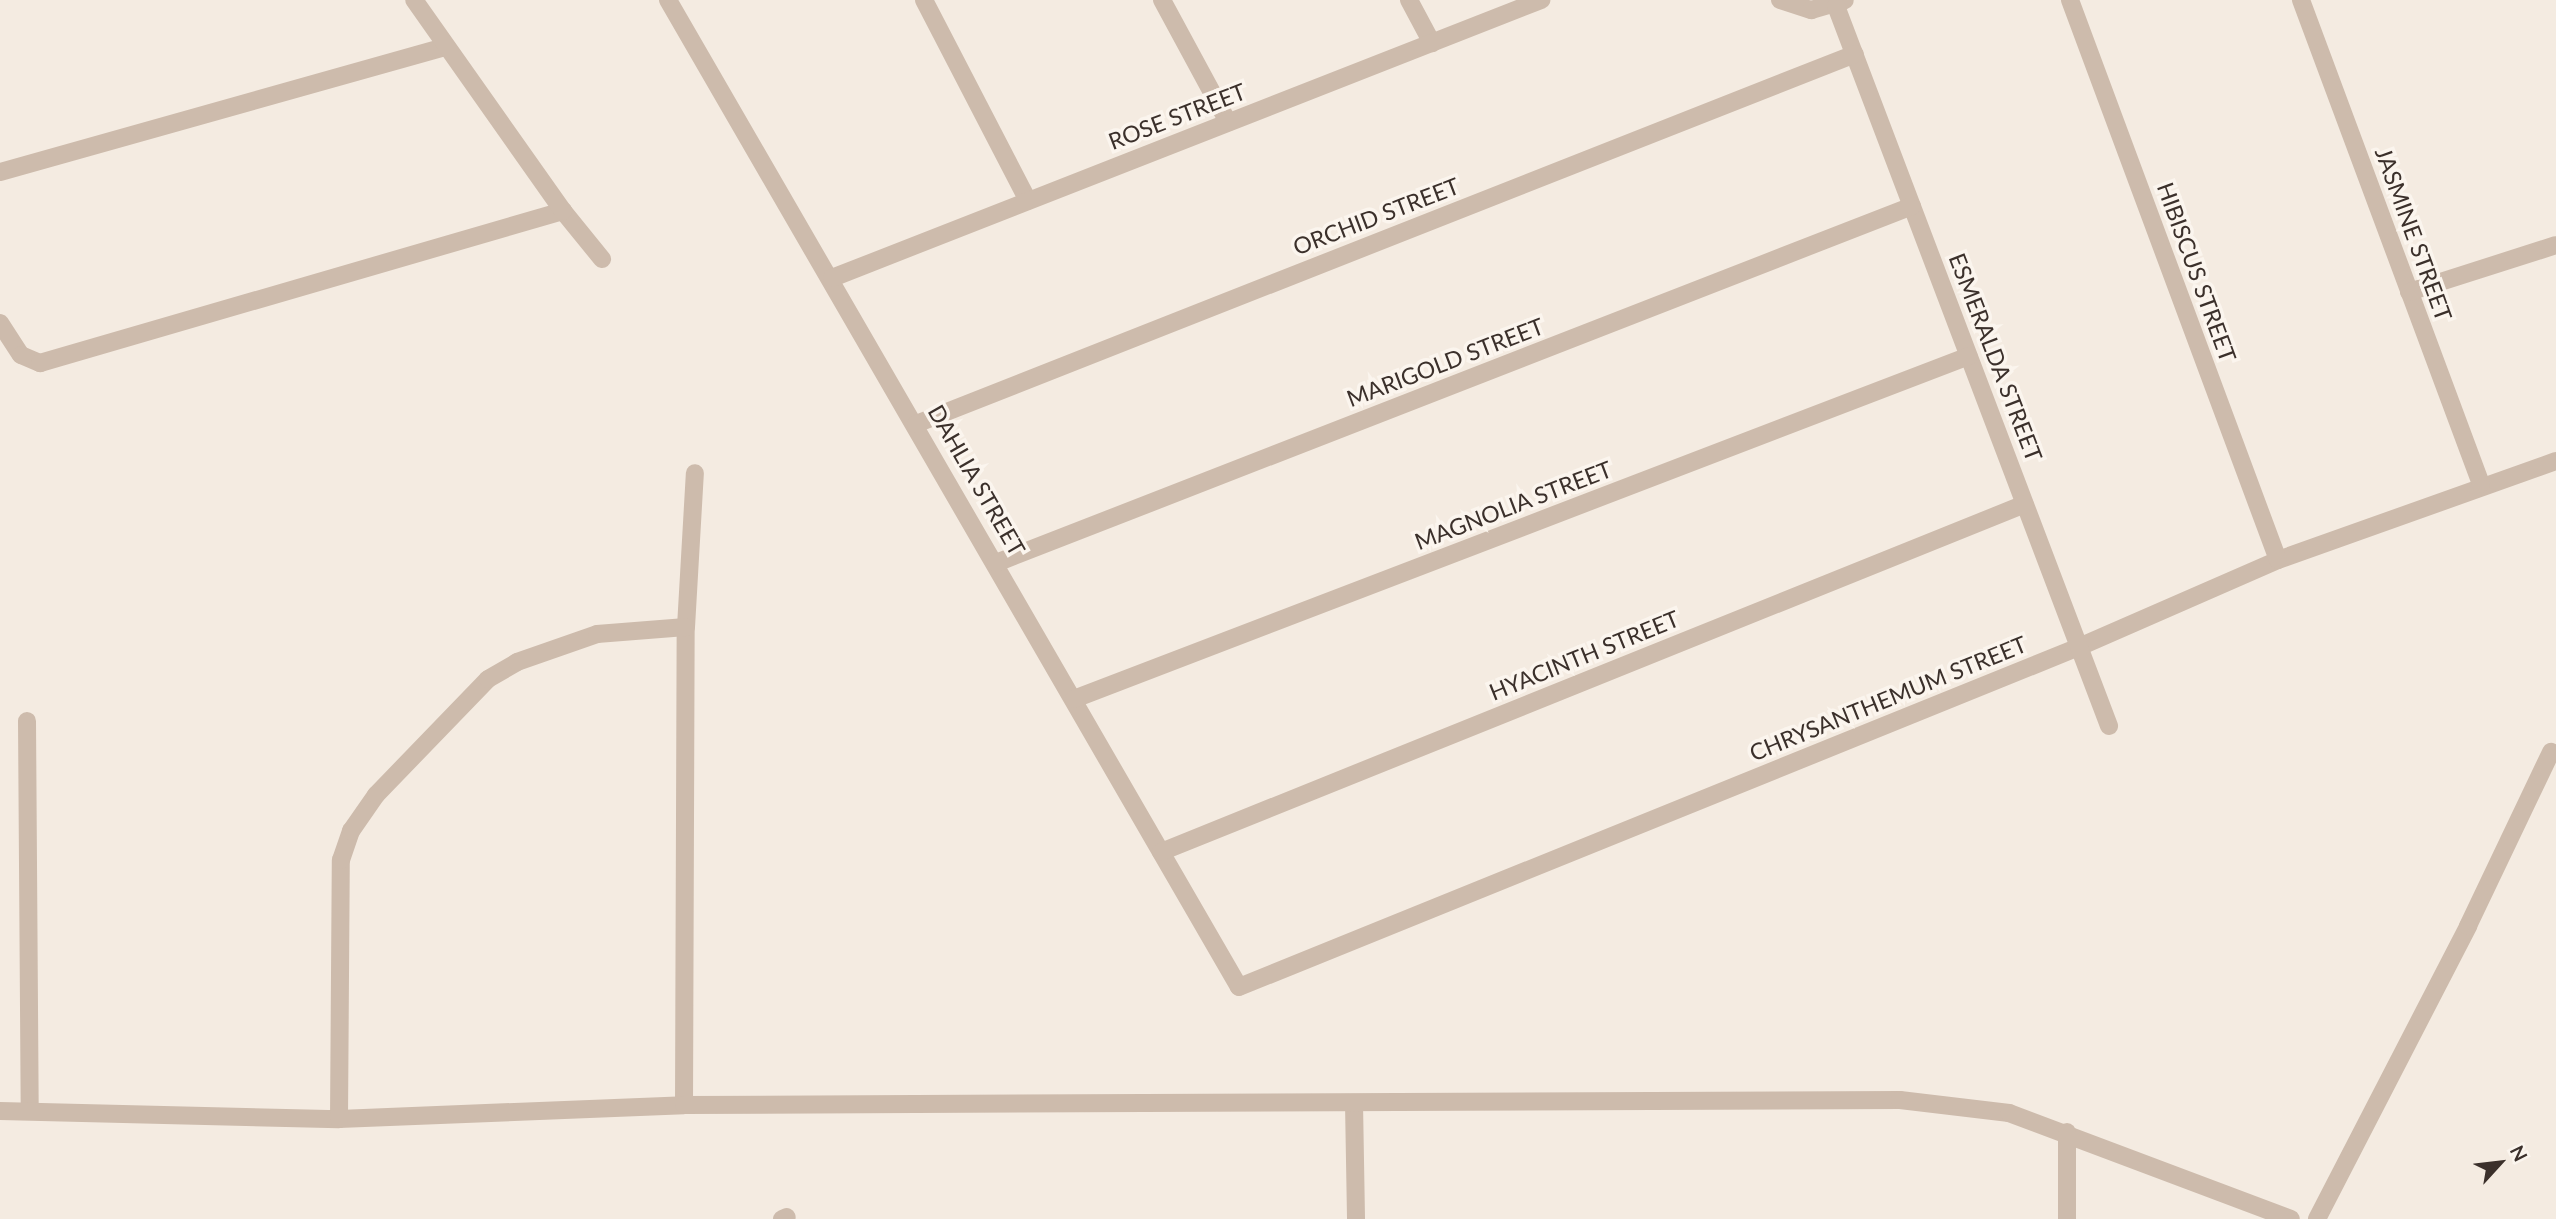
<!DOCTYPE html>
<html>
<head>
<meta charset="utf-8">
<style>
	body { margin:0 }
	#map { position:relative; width:2556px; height:1219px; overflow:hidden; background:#f4ebe1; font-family:Lato,sans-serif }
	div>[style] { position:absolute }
	.minor>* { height:18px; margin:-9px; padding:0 9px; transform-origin:9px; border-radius:9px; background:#cdbbac }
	span { translate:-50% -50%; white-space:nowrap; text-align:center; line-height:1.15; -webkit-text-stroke:7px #fbf5ee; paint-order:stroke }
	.street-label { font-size:23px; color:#3b302b }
	.north { position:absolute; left:2465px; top:1128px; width:70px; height:70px; -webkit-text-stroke:5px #fbf5ee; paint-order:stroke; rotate:63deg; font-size:19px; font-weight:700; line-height:28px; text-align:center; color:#3b302b }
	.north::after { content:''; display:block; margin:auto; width:24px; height:32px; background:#3b302b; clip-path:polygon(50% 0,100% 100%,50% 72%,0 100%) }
</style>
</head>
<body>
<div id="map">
	<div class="minor">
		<i style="left:668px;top:0;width:1140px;rotate:59.95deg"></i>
		<i style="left:1239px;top:987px;width:906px;rotate:-22.04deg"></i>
		<i style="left:2079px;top:647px;width:217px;rotate:-23.6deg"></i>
		<i style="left:2278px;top:560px;width:295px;rotate:-19.6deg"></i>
		<i style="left:924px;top:0;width:226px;rotate:62.6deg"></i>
		<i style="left:1162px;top:0;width:139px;rotate:61.6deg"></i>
		<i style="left:1409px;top:0;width:49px;rotate:61.9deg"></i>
		<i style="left:1780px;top:0;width:33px;rotate:18deg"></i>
		<i style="left:1811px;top:10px;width:35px;rotate:-16deg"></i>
		<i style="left:2070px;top:0;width:597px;rotate:69.62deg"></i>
		<i style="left:2301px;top:0;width:516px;rotate:69.6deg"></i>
		<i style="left:1836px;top:6px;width:770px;rotate:69.23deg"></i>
		<i style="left:0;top:172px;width:463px;rotate:-15.7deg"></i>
		<i style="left:563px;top:211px;width:62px;rotate:50.9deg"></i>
		<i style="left:832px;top:278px;width:762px;rotate:-21.41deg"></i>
		<i style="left:2409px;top:292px;width:154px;rotate:-17.7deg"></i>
		<i style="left:0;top:323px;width:38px;rotate:57deg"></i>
		<i style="left:21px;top:355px;width:21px;rotate:23deg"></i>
		<i style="left:40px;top:363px;width:545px;rotate:-16.21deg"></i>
		<i style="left:563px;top:211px;width:258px;rotate:-125.2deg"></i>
		<i style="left:916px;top:424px;width:1009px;rotate:-21.51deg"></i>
		<i style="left:996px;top:563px;width:983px;rotate:-21.29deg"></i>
		<i style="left:1074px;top:699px;width:958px;rotate:-20.97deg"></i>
		<i style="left:27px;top:721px;width:390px;rotate:89.6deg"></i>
		<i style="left:1161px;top:852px;width:931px;rotate:-21.94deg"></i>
		<i style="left:1354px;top:1103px;width:116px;rotate:89deg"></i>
		<i style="left:684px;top:1105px;width:478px;rotate:-89.8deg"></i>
		<i style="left:686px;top:627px;width:154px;rotate:-86.7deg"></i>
		<i style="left:0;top:1111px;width:339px;rotate:1.4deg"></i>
		<i style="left:339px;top:1119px;width:345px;rotate:-2.3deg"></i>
		<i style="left:684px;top:1105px;width:1216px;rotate:-0.24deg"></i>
		<i style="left:1900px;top:1100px;width:110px;rotate:6.8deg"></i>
		<i style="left:2009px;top:1113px;width:301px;rotate:20.6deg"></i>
		<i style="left:339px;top:1119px;width:259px;rotate:-89.6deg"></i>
		<i style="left:341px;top:860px;width:31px;rotate:-71deg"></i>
		<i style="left:351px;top:831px;width:44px;rotate:-55.2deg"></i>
		<i style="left:376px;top:795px;width:161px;rotate:-46deg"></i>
		<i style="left:488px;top:679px;width:34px;rotate:-30deg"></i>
		<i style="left:517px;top:662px;width:85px;rotate:-19.3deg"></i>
		<i style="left:597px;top:634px;width:89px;rotate:-4.5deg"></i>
		<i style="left:782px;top:1219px;width:5px;rotate:-22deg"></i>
		<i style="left:2067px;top:1219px;width:87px;rotate:-90deg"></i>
		<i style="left:2317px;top:1219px;width:330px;rotate:-62.7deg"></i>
		<i style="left:2468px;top:926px;width:193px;rotate:-64.5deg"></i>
	</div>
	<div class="street-label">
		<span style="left:1177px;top:116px;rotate:-21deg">ROSE STREET</span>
		<span style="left:1376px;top:216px;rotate:-21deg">ORCHID STREET</span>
		<span style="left:2414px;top:234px;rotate:70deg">JASMINE STREET</span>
		<span style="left:2197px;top:272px;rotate:70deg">HIBISCUS STREET</span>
		<span style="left:1996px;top:357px;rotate:69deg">ESMERALDA STREET</span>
		<span style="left:1445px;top:362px;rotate:-21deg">MARIGOLD STREET</span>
		<span style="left:977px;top:480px;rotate:60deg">DAHLIA STREET</span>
		<span style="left:1513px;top:505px;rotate:-21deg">MAGNOLIA STREET</span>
		<span style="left:1584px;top:655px;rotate:-22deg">HYACINTH STREET</span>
		<span style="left:1888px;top:698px;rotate:-22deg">CHRYSANTHEMUM STREET</span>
	</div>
	<div class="north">N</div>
</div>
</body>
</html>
